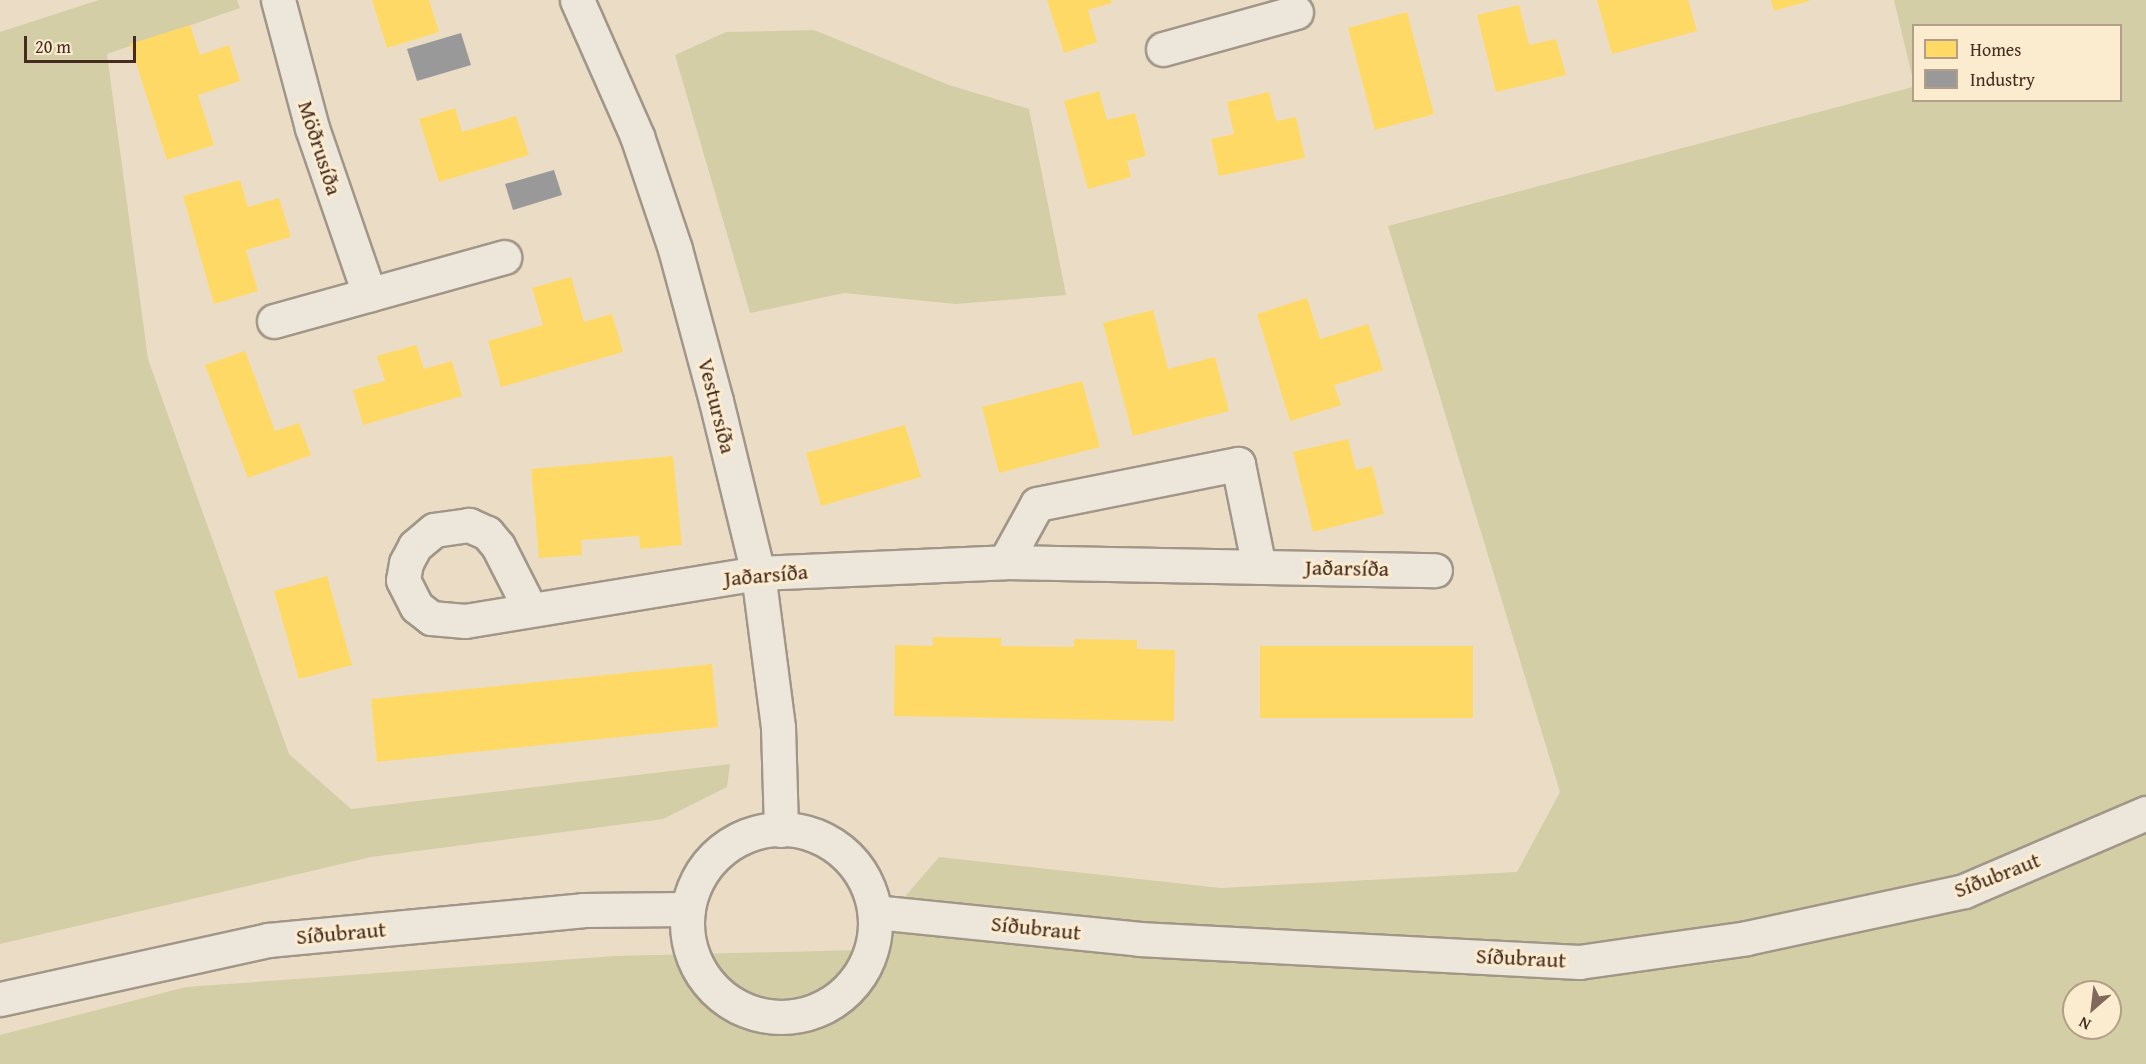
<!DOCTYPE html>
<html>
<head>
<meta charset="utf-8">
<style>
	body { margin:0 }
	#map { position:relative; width:2146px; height:1064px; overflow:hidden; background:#ebddc5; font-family:"Gentium Book Plus",serif }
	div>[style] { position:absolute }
	.green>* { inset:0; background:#d3cea6 }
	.homes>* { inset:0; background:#ffd966 }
	.industry>* { inset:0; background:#999 }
	.roads { filter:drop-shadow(2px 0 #a19687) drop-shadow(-2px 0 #a19687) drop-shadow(0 2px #a19687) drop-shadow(0 -2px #a19687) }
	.minor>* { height:33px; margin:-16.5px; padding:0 16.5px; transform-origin:16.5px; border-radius:16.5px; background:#ede6da }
	.tertiary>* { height:33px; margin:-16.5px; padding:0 16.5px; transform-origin:16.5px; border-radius:16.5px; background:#ede6da }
	.tertiary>.ring { margin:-16.5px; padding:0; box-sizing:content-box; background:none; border:33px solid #ede6da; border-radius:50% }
	span { translate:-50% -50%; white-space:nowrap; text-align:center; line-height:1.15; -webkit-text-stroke:6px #fceccf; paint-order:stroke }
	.street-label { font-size:22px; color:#462b20 }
	.legend { position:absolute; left:1912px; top:24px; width:210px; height:78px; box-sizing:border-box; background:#fceccf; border:2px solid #b39f89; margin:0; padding:8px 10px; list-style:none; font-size:18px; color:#462b20 }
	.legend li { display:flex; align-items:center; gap:12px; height:30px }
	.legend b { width:30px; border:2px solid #b39f89 }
	.north { position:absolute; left:2062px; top:980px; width:60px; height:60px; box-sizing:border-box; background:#fceccf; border:2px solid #b39f89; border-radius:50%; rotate:208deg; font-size:16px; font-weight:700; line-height:24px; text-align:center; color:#462b20 }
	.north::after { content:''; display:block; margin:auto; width:21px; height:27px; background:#80695a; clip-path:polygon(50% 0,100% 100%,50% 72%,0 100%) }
	.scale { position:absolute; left:24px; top:36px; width:112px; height:27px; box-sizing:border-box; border:3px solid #462b20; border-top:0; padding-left:8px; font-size:18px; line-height:21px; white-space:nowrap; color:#462b20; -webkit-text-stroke:4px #fceccf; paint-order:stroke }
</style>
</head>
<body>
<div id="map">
	<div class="green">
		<i style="clip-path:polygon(99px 0,237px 0,240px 8px,107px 54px,148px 359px,289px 754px,351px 809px,730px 764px,727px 787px,663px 819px,371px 857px,0 944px,0 32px)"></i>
		<i style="clip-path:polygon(evenodd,1894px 0,2146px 0,2146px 1064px,0 1064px,0 1035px,186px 987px,615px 956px,859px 950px,939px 857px,1221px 888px,1517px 872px,1560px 792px,1388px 226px,1913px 87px,1914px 100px,2120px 100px,2120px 26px,1914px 26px,1913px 80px,1894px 0,2074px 992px,2110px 992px,2110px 1028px,2074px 1028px,2074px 992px)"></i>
		<i style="clip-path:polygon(814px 30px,949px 85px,1029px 109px,1066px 295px,956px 304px,844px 293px,750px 313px,675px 55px,726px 32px)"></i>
	</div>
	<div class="homes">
		<i style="clip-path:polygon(372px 0,429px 0,439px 32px,387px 48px)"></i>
		<i style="clip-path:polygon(1047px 0,1111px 0,1112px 3px,1088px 10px,1097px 42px,1064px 53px)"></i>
		<i style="clip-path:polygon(1597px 0,1688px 0,1697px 31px,1612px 54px)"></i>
		<i style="clip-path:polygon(1771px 0,1809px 0,1809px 1px,1774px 11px)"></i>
		<i style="clip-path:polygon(1519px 5px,1529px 45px,1556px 39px,1566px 75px,1496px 92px,1477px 15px)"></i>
		<i style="clip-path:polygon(1407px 12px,1434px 114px,1375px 130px,1348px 28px)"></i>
		<i style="clip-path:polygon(190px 25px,200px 55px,229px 45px,240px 81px,198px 95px,214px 145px,167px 160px,130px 44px)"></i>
		<i style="clip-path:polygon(1099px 91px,1107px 120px,1135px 113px,1146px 156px,1127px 161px,1131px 177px,1088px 189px,1064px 101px)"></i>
		<i style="clip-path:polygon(1269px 92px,1276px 121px,1296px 117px,1305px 158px,1219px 176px,1211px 139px,1234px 134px,1227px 102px)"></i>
		<i style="clip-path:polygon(455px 108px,462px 132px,516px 116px,529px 155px,439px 182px,419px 119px)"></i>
		<i style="clip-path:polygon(240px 180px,248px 207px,279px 198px,291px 237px,246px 250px,258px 291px,214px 304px,183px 196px)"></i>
		<i style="clip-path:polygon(571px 277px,584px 322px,612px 314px,623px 352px,501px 387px,488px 341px,543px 325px,532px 288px)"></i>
		<i style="clip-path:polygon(1307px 298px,1320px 339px,1368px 324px,1383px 370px,1334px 385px,1341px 405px,1290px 421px,1257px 314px)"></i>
		<i style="clip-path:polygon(1153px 310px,1168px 369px,1215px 357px,1229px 411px,1133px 436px,1103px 323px)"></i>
		<i style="clip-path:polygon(416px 345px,424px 369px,452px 361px,462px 396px,363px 425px,353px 390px,385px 381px,377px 356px)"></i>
		<i style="clip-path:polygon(245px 351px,275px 431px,299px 423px,311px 455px,248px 478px,205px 365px)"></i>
		<i style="clip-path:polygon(1082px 381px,1100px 447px,999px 473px,982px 407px)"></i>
		<i style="clip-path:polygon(905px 425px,921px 477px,821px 506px,806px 453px)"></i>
		<i style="clip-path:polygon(1348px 439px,1356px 470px,1372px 466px,1384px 514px,1313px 532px,1293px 452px)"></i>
		<i style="clip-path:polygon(673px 456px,682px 545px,640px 549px,639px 536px,581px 540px,582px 555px,539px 558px,531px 469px)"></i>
		<i style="clip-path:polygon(327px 576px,352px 665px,299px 679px,274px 591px)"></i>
		<i style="clip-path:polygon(933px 637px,1001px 638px,1001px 646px,1074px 647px,1074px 639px,1137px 640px,1137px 649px,1175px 650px,1174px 721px,894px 716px,895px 645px,933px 646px)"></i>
		<i style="clip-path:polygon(1260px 646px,1473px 646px,1473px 718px,1260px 718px)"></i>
		<i style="clip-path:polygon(712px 664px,718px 727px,377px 762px,371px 699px)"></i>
	</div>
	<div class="industry">
		<i style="clip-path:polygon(461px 33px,471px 65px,417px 81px,407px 49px)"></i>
		<i style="clip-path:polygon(554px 170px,562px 195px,513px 210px,505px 184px)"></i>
	</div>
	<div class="roads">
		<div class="minor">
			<i style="left:278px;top:0;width:132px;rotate:75.1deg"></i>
			<i style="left:312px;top:128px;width:176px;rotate:71deg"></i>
			<i style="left:1163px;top:49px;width:138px;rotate:-15.5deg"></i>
			<i style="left:274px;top:321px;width:239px;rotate:-15.5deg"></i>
			<i style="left:1005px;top:562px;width:66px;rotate:-61.1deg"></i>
			<i style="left:1037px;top:504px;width:205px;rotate:-11.3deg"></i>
			<i style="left:1238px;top:464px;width:105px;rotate:78.5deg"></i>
			<i style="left:530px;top:609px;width:71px;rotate:-116.9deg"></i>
			<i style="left:498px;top:546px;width:17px;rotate:-130deg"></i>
			<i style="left:487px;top:533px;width:20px;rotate:-156deg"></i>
			<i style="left:469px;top:525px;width:35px;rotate:172deg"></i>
			<i style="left:434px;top:530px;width:25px;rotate:140deg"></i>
			<i style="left:415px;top:546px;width:19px;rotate:118deg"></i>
			<i style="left:406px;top:563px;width:17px;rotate:100deg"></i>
			<i style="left:403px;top:580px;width:30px;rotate:63deg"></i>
			<i style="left:417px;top:607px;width:18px;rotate:38deg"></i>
			<i style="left:431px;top:618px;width:34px;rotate:5deg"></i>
			<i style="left:465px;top:621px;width:297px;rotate:-9.3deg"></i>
			<i style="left:758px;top:573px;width:247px;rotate:-2.5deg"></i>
			<i style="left:1005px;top:562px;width:430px;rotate:1.1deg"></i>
		</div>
		<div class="tertiary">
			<i style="left:577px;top:0;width:149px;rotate:66.2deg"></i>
			<i style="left:637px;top:136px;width:119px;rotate:71.4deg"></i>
			<i style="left:675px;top:249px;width:157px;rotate:74.9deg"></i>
			<i style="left:716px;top:401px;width:177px;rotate:76.3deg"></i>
			<i style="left:758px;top:573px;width:155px;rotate:82.6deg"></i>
			<i style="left:778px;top:727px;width:103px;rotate:88.3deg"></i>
			<i class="ring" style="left:687px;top:829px;width:155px;height:155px"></i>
			<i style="left:875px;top:912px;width:265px;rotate:5.8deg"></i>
			<i style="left:1139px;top:939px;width:441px;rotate:3deg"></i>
			<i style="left:1579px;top:962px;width:170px;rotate:-8.1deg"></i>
			<i style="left:1747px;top:938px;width:222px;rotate:-12.2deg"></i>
			<i style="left:1964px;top:891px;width:198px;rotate:-23.2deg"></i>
			<i style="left:0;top:999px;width:274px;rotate:-12.4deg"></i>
			<i style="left:268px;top:940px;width:316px;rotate:-5.4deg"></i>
			<i style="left:583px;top:910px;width:105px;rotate:-0.5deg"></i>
		</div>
	</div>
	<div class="street-label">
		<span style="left:320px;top:148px;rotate:72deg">Möðrusíða</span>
		<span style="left:717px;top:406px;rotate:76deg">Vestursíða</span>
		<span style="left:1347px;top:568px;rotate:1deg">Jaðarsíða</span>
		<span style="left:766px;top:575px;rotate:-5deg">Jaðarsíða</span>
		<span style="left:1997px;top:875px;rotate:-21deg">Síðubraut</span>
		<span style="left:1036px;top:928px;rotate:6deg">Síðubraut</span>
		<span style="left:341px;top:933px;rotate:-5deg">Síðubraut</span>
		<span style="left:1521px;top:958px;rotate:3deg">Síðubraut</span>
	</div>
	<ul class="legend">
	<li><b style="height:16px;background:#ffd966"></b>Homes</li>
	<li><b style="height:16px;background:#999"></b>Industry</li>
	</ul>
	<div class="north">N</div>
	<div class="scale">20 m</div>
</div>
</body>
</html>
